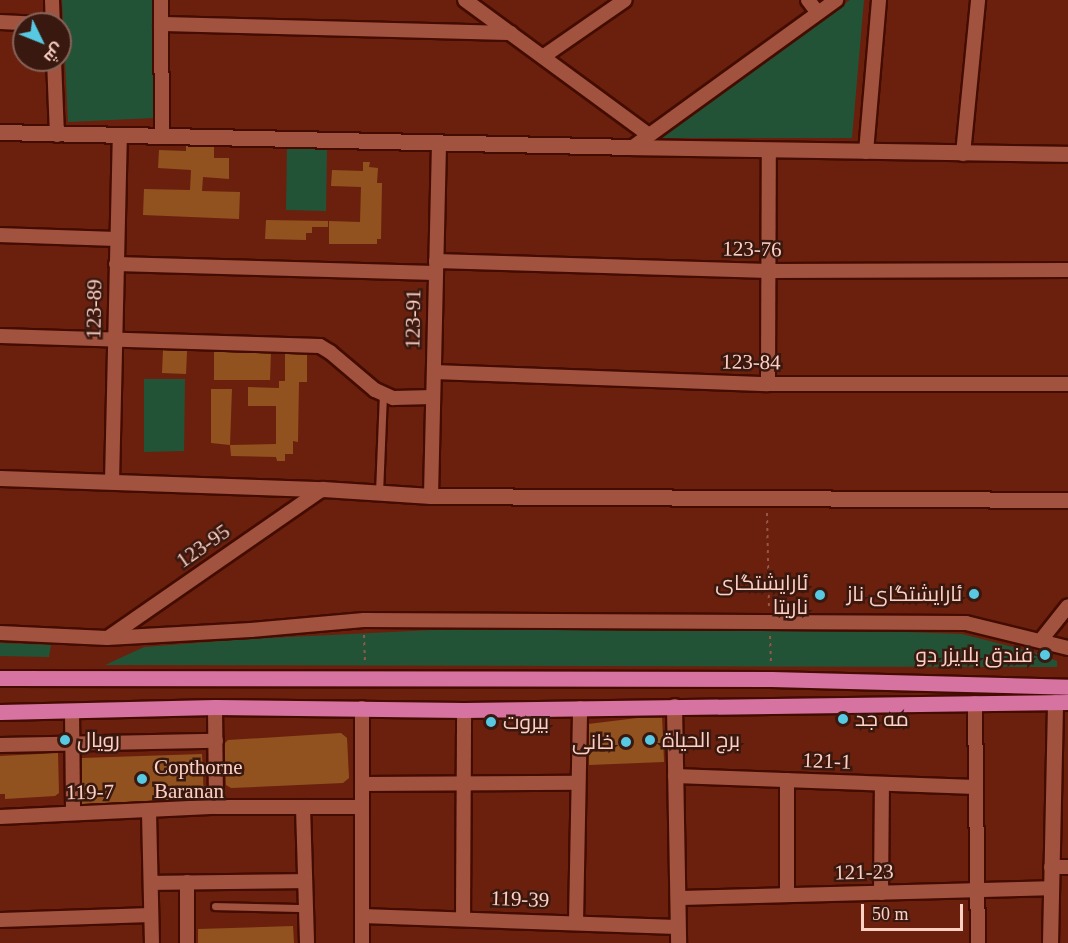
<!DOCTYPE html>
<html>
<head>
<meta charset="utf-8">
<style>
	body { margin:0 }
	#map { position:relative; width:1068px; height:943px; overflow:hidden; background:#6a200d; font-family:"Times New Roman",Cairo,serif }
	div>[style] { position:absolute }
	.green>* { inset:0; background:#235336 }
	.building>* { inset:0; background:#92521f }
	.path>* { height:2px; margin-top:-1px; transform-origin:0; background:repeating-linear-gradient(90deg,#985746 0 3px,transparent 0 7.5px) }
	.roads { filter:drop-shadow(2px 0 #440c01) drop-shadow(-2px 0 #440c01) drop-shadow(0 2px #440c01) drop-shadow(0 -2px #440c01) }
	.lane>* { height:7px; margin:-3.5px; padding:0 3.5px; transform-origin:3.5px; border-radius:3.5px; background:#a2533f }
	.street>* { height:14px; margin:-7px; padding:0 7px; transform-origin:7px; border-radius:7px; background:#a2533f }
	.secondary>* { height:15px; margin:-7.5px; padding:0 7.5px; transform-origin:7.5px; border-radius:7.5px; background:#a2533f }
	.primary>* { height:15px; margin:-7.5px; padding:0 7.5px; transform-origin:7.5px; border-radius:7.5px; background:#d673a1 }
	.dots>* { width:16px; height:16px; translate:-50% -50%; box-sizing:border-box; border:3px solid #391810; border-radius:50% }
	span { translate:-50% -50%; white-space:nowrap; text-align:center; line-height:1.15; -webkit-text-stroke:5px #391810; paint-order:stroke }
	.street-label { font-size:21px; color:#fdd0c4 }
	.poi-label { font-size:21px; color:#fdd0c4 }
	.right { translate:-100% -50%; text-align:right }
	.left { translate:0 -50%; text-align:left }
	.north { position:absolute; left:12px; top:12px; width:60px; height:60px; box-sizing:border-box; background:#391810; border:2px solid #876258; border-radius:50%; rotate:133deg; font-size:16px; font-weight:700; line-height:24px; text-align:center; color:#fdd0c4 }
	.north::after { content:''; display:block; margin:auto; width:21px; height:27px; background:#57c9e2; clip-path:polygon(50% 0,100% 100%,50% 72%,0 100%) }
	.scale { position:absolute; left:861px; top:904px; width:102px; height:27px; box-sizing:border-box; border:3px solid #fdd0c4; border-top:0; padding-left:8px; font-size:18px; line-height:21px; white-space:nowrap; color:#fdd0c4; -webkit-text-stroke:4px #391810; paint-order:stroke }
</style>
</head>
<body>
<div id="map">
	<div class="green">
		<i style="clip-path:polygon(62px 0,152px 0,154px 118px,68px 122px)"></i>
		<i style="clip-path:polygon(850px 0,864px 0,852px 138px,657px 138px)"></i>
		<i style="clip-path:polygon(287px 146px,327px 147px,326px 211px,286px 210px)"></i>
		<i style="clip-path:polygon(144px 379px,185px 379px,184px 451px,144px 452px)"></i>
		<i style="clip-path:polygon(743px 626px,962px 634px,1040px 654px,1057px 661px,1057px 667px,105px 665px,144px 647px,248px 639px,473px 628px)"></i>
		<i style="clip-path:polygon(0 643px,51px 645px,49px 657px,0 656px)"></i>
	</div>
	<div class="building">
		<i style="clip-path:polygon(186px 144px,214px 144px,214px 158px,229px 158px,229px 179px,203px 177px,202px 191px,240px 192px,239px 219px,143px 215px,144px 189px,190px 190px,191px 170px,158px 168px,159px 150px,186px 151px)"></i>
		<i style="clip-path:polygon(363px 162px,370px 162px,369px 167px,378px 168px,377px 183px,382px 183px,381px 239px,377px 239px,377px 244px,329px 244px,329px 221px,360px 222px,361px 187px,331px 186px,332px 170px,363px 171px)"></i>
		<i style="clip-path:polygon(266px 220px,328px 221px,328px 227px,312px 227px,312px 233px,306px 233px,306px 240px,265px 239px)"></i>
		<i style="clip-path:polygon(163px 350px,187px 351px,186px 374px,162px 373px)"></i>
		<i style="clip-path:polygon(214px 351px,271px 351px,270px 380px,214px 380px)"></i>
		<i style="clip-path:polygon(285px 354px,307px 354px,307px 382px,299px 382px,298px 442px,293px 441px,293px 454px,285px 454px,285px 461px,277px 461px,276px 457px,231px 456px,230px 445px,211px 443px,211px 389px,232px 389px,230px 445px,276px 444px,276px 406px,248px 406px,248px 387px,279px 388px,279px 381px,285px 381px)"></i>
		<i style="clip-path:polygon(662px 715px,664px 762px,589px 765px,588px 724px)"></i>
		<i style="clip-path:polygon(341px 733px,347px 738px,349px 778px,343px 783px,231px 788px,226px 785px,224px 744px,228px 740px)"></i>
		<i style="clip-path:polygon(58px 753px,59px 793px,55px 796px,5px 799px,5px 794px,0 794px,0 756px)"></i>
		<i style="clip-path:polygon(202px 754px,204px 801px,82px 806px,81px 758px)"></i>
		<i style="clip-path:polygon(293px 926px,294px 943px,198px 943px,198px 929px)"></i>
	</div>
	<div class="path">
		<i style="left:767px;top:513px;width:96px;rotate:88.8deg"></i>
		<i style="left:364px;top:635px;width:30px;rotate:88deg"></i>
		<i style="left:770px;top:636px;width:30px;rotate:88deg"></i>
	</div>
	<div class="roads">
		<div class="lane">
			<i style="left:379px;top:493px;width:99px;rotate:-87.7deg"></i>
			<i style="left:215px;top:906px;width:91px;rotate:1.3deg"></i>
		</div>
		<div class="street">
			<i style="left:52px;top:0;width:24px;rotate:88deg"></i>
			<i style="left:161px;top:0;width:137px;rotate:89.6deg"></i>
			<i style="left:465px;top:0;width:228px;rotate:36.3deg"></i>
			<i style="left:808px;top:0;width:16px;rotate:52deg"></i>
			<i style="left:0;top:22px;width:42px;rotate:2.7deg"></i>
			<i style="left:161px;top:24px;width:350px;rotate:1.5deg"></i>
			<i style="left:544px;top:56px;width:98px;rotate:-34.7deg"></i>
			<i style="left:54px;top:60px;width:75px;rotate:87.7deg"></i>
			<i style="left:633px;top:147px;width:251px;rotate:-35.9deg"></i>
			<i style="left:866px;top:152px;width:153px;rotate:-85.1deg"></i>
			<i style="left:963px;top:154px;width:155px;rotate:-84.4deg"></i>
			<i style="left:0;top:235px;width:117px;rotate:2deg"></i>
			<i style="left:436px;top:261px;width:333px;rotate:1.7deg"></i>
			<i style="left:769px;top:271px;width:299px;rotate:-0.2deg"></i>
			<i style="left:116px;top:264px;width:319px;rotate:1.6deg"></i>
			<i style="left:0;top:336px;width:320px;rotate:1.8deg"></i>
			<i style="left:320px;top:346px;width:12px;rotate:31deg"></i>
			<i style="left:330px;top:352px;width:59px;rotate:40.2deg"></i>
			<i style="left:375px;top:390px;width:20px;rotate:24deg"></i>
			<i style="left:393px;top:398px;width:40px;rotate:-1.4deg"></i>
			<i style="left:434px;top:372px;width:334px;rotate:2.1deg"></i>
			<i style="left:768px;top:384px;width:300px"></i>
			<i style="left:768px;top:384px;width:234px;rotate:-89.8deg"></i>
			<i style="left:112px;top:482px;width:346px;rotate:-88.7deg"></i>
			<i style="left:431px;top:496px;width:353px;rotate:-88.7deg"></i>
			<i style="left:0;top:633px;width:107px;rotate:2.7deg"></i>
			<i style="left:107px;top:638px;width:144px;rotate:-3.2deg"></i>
			<i style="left:251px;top:630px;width:113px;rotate:-5.1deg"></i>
			<i style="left:364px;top:620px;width:602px;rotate:0.29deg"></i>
			<i style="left:966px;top:623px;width:105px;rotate:13.8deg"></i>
			<i style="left:109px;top:637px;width:260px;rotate:-34.7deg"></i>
			<i style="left:1041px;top:640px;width:43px;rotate:-51.5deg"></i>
			<i style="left:975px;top:703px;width:240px;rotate:89.3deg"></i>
			<i style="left:215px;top:707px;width:100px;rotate:89.4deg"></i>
			<i style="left:362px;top:708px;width:235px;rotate:90deg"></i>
			<i style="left:72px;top:711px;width:102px;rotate:89.4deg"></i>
			<i style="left:0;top:745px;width:216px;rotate:-1.1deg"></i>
			<i style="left:675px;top:776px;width:301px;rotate:2.1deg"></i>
			<i style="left:362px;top:784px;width:216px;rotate:-0.3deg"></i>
			<i style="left:303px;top:807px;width:136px;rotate:88.3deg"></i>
			<i style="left:149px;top:812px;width:131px;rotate:88.7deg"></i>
			<i style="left:0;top:817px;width:216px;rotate:-2.7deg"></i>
			<i style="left:216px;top:807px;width:146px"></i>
			<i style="left:1051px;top:867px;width:17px"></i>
			<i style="left:151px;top:883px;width:154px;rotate:-0.7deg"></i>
			<i style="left:881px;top:893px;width:109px;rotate:-89.5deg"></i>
			<i style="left:787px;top:895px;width:115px;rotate:-90deg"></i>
			<i style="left:678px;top:898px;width:373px;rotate:-1.5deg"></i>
			<i style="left:362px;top:916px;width:315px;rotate:2deg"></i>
			<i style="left:463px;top:919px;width:209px;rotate:-89.7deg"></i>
			<i style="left:0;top:920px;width:151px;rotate:-1.9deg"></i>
			<i style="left:576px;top:922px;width:214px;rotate:-88.9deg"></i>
			<i style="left:187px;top:943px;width:61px;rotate:-90deg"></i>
		</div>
		<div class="secondary">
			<i style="left:0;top:132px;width:633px;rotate:1.36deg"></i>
			<i style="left:633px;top:147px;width:435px;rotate:0.9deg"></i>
			<i style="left:0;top:478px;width:323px;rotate:2deg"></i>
			<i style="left:323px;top:489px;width:108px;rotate:3.7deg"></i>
			<i style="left:431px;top:496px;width:637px;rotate:0.36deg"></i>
			<i style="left:674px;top:706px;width:237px;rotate:89deg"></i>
			<i style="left:1050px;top:943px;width:241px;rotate:-88.8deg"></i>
		</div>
		<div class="primary">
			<i style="left:0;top:678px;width:771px;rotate:0.07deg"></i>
			<i style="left:771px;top:679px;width:297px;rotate:1.5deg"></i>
			<i style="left:0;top:712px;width:215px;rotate:-1.3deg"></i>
			<i style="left:215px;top:707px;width:249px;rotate:0.7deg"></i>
			<i style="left:464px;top:710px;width:604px;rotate:-0.76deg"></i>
		</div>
	</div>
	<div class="dots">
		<i style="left:974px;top:594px;background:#57c9e2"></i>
		<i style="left:820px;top:595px;background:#57c9e2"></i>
		<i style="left:1045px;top:655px;background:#57c9e2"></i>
		<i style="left:843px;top:719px;background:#57c9e2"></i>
		<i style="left:491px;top:722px;background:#57c9e2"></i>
		<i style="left:65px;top:740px;background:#57c9e2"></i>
		<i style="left:650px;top:740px;background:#57c9e2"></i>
		<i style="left:626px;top:742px;background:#57c9e2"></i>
		<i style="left:142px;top:779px;background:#57c9e2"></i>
	</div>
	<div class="street-label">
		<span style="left:752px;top:249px;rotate:1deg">123-76</span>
		<span style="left:94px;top:309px;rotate:-89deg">123-89</span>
		<span style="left:413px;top:319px;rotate:-89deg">123-91</span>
		<span style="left:751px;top:362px;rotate:1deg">123-84</span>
		<span style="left:203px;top:546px;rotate:-35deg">123-95</span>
		<span style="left:827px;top:761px;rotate:2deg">121-1</span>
		<span style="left:90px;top:792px;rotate:-1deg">119-7</span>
		<span style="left:864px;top:872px;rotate:-1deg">121-23</span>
		<span style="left:520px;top:899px;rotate:2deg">119-39</span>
	</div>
	<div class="poi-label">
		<span class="right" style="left:808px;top:595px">ئارایشتگای<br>ناریتا</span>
		<span class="right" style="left:962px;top:594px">ئارایشتگای ناز</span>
		<span class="right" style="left:1033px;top:655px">فندق بلايزر دو</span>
		<span class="left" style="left:855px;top:719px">مه جد</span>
		<span class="left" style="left:503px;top:722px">بیروت</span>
		<span class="left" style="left:77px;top:740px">رویال</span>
		<span class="left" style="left:662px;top:740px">برج الحياة</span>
		<span class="right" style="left:614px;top:742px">خانی</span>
		<span class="left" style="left:154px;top:779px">Copthorne<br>Baranan</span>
	</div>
	<div class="north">ش</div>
	<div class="scale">50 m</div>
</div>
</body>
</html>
